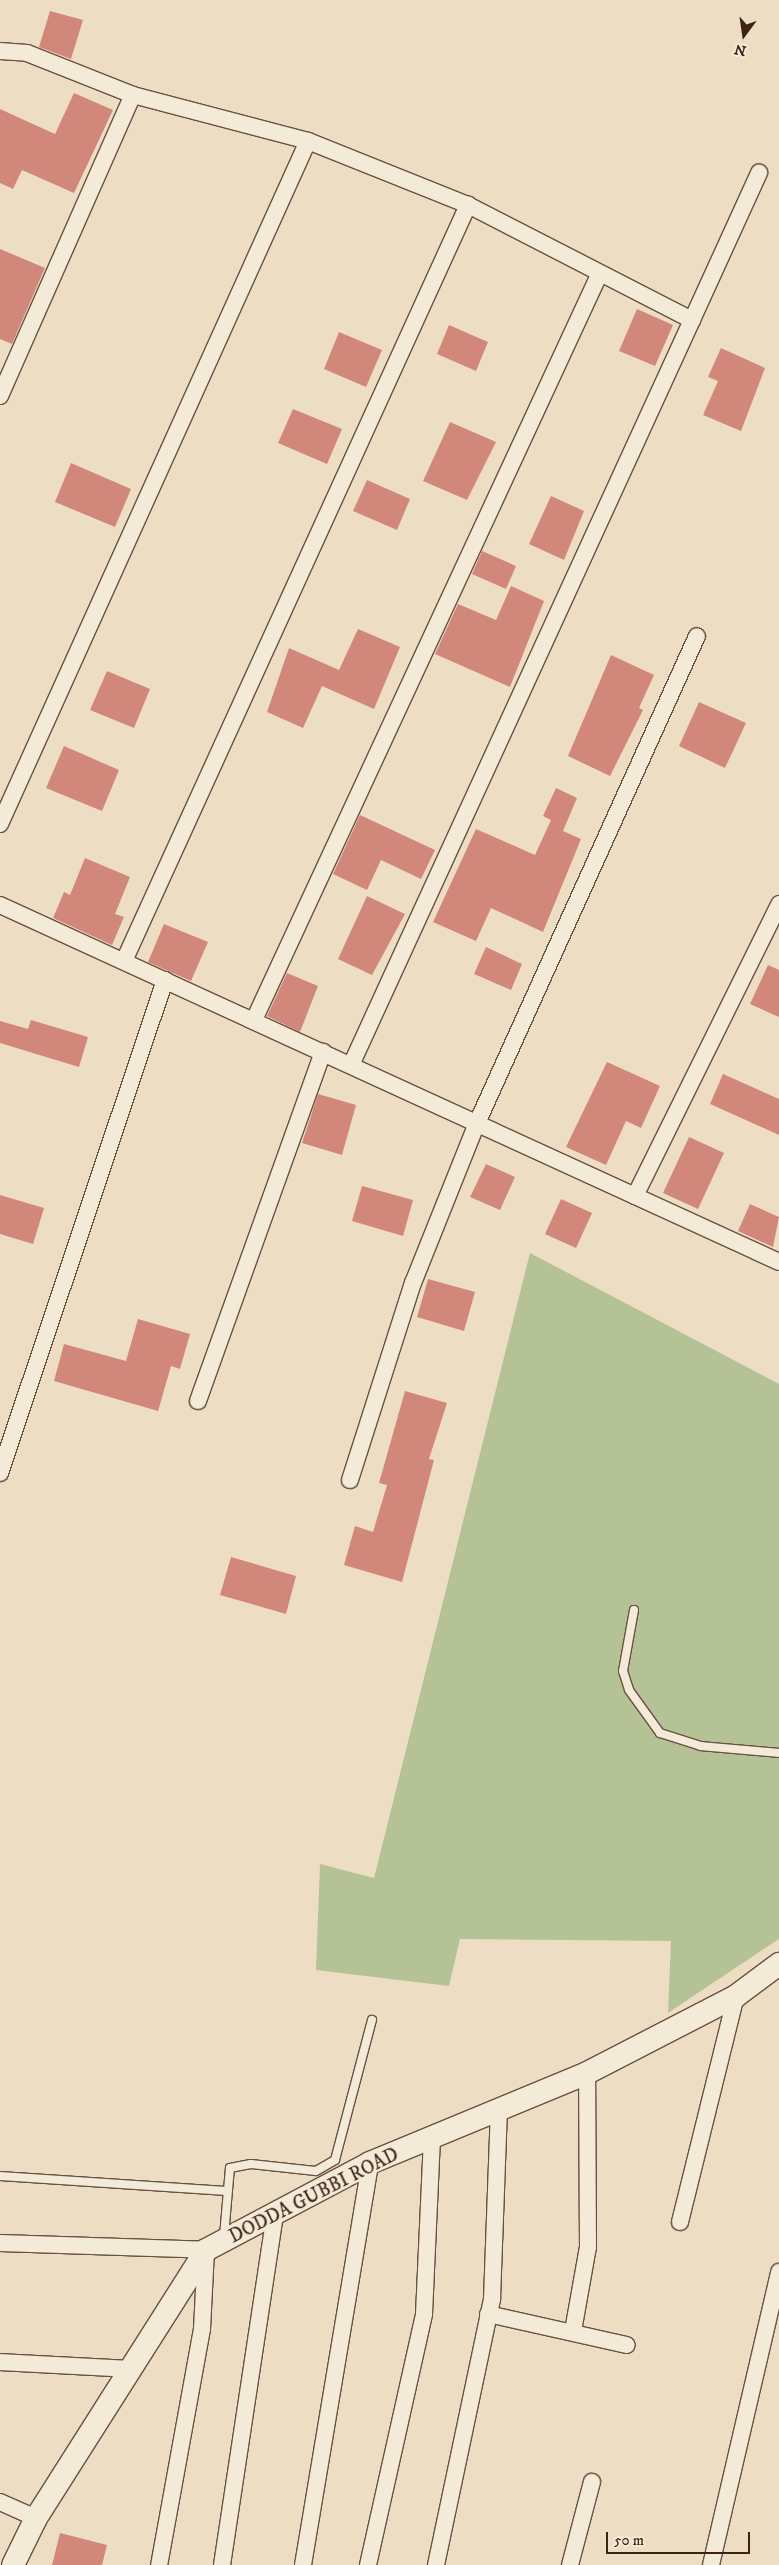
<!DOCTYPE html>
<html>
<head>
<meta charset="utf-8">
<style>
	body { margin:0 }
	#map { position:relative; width:779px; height:2565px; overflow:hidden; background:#eddec3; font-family:"IM FELL DW Pica",serif }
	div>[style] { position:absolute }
	.green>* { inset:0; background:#b5c296 }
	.building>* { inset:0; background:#d1887b }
	.roads { filter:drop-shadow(1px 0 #6a5041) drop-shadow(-1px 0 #6a5041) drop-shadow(0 1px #6a5041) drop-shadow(0 -1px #6a5041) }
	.service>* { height:8px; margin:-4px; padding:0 4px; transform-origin:4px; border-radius:4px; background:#f3ead8 }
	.minor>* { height:16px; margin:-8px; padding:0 8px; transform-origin:8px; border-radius:8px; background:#f3ead8 }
	.secondary>* { height:22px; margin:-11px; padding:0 11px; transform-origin:11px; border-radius:11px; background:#f3ead8 }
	span { translate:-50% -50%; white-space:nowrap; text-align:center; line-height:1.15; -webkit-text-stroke:4.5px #f3ead8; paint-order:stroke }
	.street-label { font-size:19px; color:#3f2116 }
	.north { position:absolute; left:719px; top:10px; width:50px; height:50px; -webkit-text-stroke:4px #f3ead8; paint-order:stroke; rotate:194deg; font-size:14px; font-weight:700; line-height:20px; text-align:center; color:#3f2116 }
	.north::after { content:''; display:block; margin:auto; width:18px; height:22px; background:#3f2116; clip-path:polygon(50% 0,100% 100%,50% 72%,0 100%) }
	.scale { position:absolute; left:606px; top:2532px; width:144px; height:22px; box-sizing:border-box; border:2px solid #3f2116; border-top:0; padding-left:6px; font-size:15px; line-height:18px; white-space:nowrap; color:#3f2116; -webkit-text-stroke:4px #f3ead8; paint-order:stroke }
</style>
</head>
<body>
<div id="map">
	<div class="green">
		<i style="clip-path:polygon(530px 1253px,779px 1384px,779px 1939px,668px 2013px,671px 1941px,460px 1939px,449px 1986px,316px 1970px,320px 1864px,374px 1878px)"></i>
	</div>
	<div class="building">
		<i style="clip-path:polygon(50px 11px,83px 20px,71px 59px,39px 47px)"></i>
		<i style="clip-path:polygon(74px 93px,113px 110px,74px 193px,22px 170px,13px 189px,0 183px,0 109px,55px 134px)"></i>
		<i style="clip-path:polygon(0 249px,45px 268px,12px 344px,0 339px)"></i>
		<i style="clip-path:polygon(637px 309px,673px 325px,655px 366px,619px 351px)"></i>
		<i style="clip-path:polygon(449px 325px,488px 342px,476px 371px,437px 354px)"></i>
		<i style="clip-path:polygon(339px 332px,382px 350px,366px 387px,324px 369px)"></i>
		<i style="clip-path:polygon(721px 348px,765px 368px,741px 431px,703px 415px,718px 381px,708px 377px)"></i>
		<i style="clip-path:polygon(293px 409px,342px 429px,327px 464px,278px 443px)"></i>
		<i style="clip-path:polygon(450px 422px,496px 442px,467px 500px,423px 481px)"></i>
		<i style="clip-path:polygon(71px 463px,131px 489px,115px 527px,55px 502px)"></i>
		<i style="clip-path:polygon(367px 480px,410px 499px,397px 530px,353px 511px)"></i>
		<i style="clip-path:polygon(551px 496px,584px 511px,564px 560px,529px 544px)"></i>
		<i style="clip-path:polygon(482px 551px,516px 566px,506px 589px,472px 574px)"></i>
		<i style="clip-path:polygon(511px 586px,544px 601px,510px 687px,435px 654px,458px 604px,496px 620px)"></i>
		<i style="clip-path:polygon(358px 629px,400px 647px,374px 709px,322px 686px,303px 728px,267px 712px,289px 648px,339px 670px)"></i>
		<i style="clip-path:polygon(611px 655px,654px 675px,639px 708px,643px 710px,610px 776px,568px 756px)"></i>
		<i style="clip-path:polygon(107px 671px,150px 689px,134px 728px,90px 710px)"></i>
		<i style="clip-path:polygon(699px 702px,746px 723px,725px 768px,679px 746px)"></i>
		<i style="clip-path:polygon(64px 746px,119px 770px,102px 811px,46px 788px)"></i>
		<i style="clip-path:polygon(556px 788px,577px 798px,563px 831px,581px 839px,543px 932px,491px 908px,476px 941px,433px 922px,476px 829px,535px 855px,551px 820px,543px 816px)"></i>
		<i style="clip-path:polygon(360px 815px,435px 850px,421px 879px,381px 860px,367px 890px,333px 874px)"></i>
		<i style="clip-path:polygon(85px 858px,130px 877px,115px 914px,124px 917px,112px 945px,53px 918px,64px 892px,70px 895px)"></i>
		<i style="clip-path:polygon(367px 896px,405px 914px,372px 975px,338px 959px)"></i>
		<i style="clip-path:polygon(164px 924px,208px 942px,191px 981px,148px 962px)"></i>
		<i style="clip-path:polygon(486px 947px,522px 964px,511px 990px,474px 974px)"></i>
		<i style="clip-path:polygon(768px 965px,779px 970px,779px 1017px,750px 1004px)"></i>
		<i style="clip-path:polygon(287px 973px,318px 986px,300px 1032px,267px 1016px)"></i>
		<i style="clip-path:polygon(31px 1020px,88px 1037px,79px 1067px,0 1043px,0 1021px,28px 1029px)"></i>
		<i style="clip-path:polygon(607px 1062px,660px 1086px,641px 1128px,626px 1121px,606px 1165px,566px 1147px)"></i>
		<i style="clip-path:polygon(723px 1074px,779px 1099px,779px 1135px,710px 1104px)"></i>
		<i style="clip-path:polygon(318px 1094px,356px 1105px,342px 1155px,302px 1143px)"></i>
		<i style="clip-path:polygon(689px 1137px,724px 1153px,698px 1209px,663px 1193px)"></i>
		<i style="clip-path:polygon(486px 1164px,515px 1177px,500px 1210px,470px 1197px)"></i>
		<i style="clip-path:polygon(362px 1186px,413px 1200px,403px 1236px,352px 1221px)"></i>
		<i style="clip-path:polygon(0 1195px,44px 1208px,33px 1244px,0 1234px)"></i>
		<i style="clip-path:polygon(561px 1199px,592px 1213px,576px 1248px,545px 1234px)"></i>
		<i style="clip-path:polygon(750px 1204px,779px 1217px,773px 1247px,738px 1231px)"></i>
		<i style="clip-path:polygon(428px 1279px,475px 1292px,464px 1331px,417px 1317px)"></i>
		<i style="clip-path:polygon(138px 1319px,190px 1334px,180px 1369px,171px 1366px,158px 1411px,54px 1381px,64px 1344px,126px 1361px)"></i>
		<i style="clip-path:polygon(405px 1391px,447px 1403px,429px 1459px,434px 1460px,402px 1582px,344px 1565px,355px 1526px,373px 1532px,387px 1485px,379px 1483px)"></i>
		<i style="clip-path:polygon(231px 1557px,296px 1576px,286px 1614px,220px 1595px)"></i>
		<i style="clip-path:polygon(60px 2533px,107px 2545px,102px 2565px,52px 2565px)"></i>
	</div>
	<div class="roads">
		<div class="service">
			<i style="left:634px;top:1610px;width:62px;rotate:100.2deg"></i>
			<i style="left:623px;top:1671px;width:20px;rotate:72deg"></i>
			<i style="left:629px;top:1690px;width:53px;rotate:54.2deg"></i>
			<i style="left:660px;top:1733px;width:43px;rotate:17.6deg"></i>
			<i style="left:701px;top:1746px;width:78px;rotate:5.1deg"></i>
			<i style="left:0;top:2176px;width:227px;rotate:3.8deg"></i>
			<i style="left:224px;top:2236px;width:68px;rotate:-85deg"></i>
			<i style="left:230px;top:2168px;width:21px;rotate:-11deg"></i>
			<i style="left:251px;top:2164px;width:65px;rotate:6.1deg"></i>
			<i style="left:316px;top:2171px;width:22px;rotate:-30deg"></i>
			<i style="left:335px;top:2160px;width:145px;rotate:-75.2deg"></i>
		</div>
		<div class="minor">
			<i style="left:0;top:51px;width:27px;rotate:4deg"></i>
			<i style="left:27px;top:53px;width:114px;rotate:21.6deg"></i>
			<i style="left:133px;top:95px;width:181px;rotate:14.7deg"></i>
			<i style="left:308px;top:141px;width:172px;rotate:21.8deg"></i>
			<i style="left:468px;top:205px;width:252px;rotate:27.2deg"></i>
			<i style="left:692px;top:320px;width:819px;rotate:114.59deg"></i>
			<i style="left:692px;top:320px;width:162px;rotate:-65.5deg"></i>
			<i style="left:0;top:396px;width:329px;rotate:-66.2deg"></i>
			<i style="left:0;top:824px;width:749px;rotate:-65.73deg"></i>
			<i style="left:0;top:905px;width:857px;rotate:24.62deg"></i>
			<i style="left:124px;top:961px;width:831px;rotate:-65.53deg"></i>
			<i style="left:254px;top:1020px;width:823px;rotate:-65.15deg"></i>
			<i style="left:635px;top:1196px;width:326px;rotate:-63.7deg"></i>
			<i style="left:198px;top:1401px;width:371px;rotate:-70.3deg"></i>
			<i style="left:0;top:1473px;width:520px;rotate:-71.5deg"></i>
			<i style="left:350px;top:1480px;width:207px;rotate:-72.3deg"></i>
			<i style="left:413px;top:1283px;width:172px;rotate:-68.2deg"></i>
			<i style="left:477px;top:1123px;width:534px;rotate:-65.69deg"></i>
			<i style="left:680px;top:2222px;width:233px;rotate:-76.1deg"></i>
			<i style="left:0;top:2243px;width:206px;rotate:1.9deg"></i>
			<i style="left:206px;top:2250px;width:79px;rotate:92.9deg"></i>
			<i style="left:202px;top:2329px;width:240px;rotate:100.3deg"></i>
			<i style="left:488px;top:2314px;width:142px;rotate:12.6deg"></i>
			<i style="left:573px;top:2331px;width:85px;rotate:-79.9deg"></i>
			<i style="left:588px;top:2247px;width:174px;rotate:-90.3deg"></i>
			<i style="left:0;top:2362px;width:128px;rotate:3.1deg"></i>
			<i style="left:0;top:2502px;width:39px;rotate:24deg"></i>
			<i style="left:222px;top:2565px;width:355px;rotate:-81.4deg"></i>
			<i style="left:303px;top:2565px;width:408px;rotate:-80.5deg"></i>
			<i style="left:368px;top:2565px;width:257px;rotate:-77.4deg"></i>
			<i style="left:424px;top:2314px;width:176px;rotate:-87.4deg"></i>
			<i style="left:436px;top:2565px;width:272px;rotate:-78.1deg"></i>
			<i style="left:492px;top:2299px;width:190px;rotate:-87.9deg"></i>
			<i style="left:570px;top:2565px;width:86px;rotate:-75.2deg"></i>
			<i style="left:711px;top:2565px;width:301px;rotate:-76.9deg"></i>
		</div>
		<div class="secondary">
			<i style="left:13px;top:2565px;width:52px;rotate:-63.9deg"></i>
			<i style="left:36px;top:2518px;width:317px;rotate:-57.6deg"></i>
			<i style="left:206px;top:2250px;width:186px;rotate:-27.9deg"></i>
			<i style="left:370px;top:2163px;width:235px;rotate:-22.5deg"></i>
			<i style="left:587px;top:2073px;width:168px;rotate:-27.3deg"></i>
			<i style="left:736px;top:1996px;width:54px;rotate:-36.7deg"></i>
		</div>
	</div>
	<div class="street-label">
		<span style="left:314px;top:2196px;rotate:-27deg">DODDA GUBBI ROAD</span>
	</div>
	<div class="north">N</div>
	<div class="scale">50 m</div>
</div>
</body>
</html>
